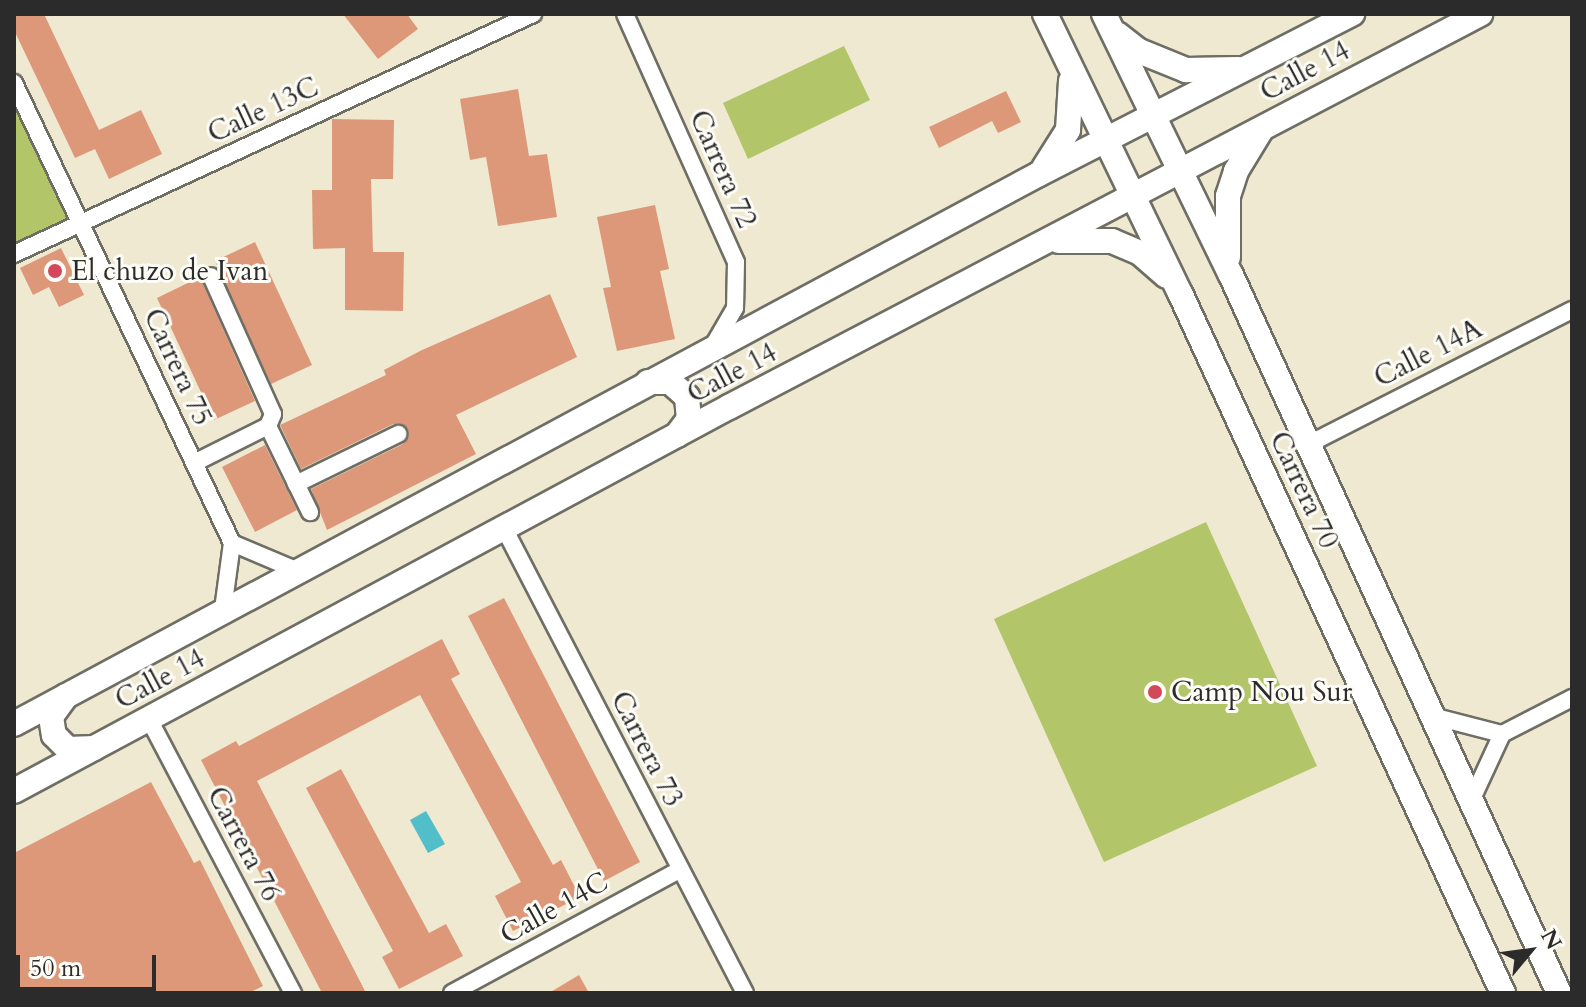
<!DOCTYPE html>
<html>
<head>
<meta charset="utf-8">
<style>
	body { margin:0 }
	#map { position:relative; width:1586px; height:1007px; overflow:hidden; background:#eee9d0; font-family:Cardo,serif }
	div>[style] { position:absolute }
	.green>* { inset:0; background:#b2c568 }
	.water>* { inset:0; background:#51beca }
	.building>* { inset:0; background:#dd987a }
	.roads { filter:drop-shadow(2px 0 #6f6e65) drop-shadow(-2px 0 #6f6e65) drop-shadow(0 2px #6f6e65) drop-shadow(0 -2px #6f6e65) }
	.street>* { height:16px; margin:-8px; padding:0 8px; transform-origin:8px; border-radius:8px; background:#fff }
	.secondary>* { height:24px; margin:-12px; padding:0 12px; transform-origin:12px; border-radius:12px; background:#fff }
	.dots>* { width:22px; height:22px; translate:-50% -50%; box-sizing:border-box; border:4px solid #fdfcf7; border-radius:50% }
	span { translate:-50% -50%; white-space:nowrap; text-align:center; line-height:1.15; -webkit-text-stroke:6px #fdfcf7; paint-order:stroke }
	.street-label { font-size:28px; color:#2b2b2b }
	.poi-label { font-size:28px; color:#2b2b2b }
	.left { translate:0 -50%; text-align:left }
	.frame { position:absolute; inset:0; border:16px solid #2b2b2b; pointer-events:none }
	.north { position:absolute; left:1490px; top:911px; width:80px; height:80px; -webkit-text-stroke:6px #fdfcf7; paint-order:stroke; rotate:61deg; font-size:22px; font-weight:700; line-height:32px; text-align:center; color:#2b2b2b }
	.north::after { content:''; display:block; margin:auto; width:28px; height:36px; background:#2b2b2b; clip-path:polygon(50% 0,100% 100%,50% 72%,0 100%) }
	.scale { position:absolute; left:16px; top:955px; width:140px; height:36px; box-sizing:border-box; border:4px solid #2b2b2b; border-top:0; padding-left:10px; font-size:24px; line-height:28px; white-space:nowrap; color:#2b2b2b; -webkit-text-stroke:6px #fdfcf7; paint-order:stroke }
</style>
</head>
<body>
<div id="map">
	<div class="green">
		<i style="clip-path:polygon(844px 46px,870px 100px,748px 159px,723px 103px)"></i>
		<i style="clip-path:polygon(14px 83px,81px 223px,14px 254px)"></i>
		<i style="clip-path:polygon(1206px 522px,1317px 766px,1104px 862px,994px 619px)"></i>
	</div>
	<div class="water">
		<i style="clip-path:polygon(426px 811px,445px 844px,428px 853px,410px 820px)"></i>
	</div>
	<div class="building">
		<i style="clip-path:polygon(14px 14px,44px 14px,99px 130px,141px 110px,162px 154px,109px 179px,95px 149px,75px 158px,14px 30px)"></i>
		<i style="clip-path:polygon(343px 14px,407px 14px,418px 29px,378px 59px)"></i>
		<i style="clip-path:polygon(518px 89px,529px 156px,547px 154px,557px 217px,498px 226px,486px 157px,470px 160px,460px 99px)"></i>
		<i style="clip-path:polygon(1006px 91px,1021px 122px,998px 133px,992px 121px,939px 148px,929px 127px)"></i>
		<i style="clip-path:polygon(332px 119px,394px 120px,393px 179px,371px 179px,373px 252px,404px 252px,403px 311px,345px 310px,345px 248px,313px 249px,312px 190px,332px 190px)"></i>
		<i style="clip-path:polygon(655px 205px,669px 269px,660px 271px,675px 339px,617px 351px,603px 288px,611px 287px,597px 217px)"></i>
		<i style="clip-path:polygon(255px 242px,312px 365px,271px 384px,215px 261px)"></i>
		<i style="clip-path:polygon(61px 248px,84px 295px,59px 307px,49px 287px,33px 295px,20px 268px)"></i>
		<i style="clip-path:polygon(200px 277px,255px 401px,214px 420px,157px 298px)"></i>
		<i style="clip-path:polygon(550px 294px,577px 357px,456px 415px,476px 454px,327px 530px,311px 489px,403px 444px,408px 430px,393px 424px,301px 469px,280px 425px,386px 375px,384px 370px,422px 350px)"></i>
		<i style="clip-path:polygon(265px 445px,297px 510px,255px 532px,222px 467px)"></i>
		<i style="clip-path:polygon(504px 598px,640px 862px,604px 881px,468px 616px)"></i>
		<i style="clip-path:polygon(442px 639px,460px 674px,451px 679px,553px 865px,561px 860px,580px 897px,513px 931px,495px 896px,521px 882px,420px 695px,257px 781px,366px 993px,322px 993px,201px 760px,236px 741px,239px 746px)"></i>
		<i style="clip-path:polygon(341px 769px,429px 933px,446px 924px,463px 956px,399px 989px,382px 957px,393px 951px,306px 788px)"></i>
		<i style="clip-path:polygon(151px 782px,194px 863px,200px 860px,263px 986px,249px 993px,14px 993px,14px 853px)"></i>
		<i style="clip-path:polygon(579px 975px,589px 993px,549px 993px)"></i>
	</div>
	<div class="roads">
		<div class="street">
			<i style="left:625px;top:14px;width:272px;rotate:65.9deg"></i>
			<i style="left:736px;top:262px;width:46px;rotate:91.2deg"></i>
			<i style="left:735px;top:308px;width:44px;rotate:120.1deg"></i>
			<i style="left:14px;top:83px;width:509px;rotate:64.64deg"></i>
			<i style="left:232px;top:543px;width:68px;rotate:97.7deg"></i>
			<i style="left:14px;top:254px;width:572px;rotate:-24.82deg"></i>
			<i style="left:268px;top:426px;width:96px;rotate:64deg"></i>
			<i style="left:1309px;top:444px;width:295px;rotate:-27deg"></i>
			<i style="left:194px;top:463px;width:83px;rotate:-26.6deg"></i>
			<i style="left:268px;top:426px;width:13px;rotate:-67deg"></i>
			<i style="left:273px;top:414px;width:151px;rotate:-114.2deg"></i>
			<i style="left:296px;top:484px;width:114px;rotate:-26.1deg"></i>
			<i style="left:504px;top:528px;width:524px;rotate:62.6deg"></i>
			<i style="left:232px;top:543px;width:69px;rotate:22.9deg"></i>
			<i style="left:1432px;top:716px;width:72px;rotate:14.4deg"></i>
			<i style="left:149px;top:719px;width:310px;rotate:62.3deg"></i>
			<i style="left:1472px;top:799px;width:72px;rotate:-65.2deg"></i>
			<i style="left:1502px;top:734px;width:79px;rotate:-27.2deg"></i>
			<i style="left:452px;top:993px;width:260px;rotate:-28.4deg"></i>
		</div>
		<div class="secondary">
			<i style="left:1045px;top:14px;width:312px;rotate:64.2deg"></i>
			<i style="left:1181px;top:295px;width:769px;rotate:65.24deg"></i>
			<i style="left:1104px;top:14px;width:290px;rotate:64.1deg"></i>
			<i style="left:1231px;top:275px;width:789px;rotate:65.45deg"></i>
			<i style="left:1117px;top:34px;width:28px;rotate:38deg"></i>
			<i style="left:1139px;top:51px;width:51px;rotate:22deg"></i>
			<i style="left:1186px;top:70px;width:52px;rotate:-1.1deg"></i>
			<i style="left:1044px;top:168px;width:45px;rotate:-57.7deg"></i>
			<i style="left:1068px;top:130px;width:49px;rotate:-86.5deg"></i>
			<i style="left:1059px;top:241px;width:53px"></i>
			<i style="left:1112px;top:241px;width:30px;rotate:23deg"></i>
			<i style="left:1140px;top:253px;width:35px;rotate:41deg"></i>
			<i style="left:1228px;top:257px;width:61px;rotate:-90deg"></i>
			<i style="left:1228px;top:196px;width:26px;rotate:-72deg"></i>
			<i style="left:1236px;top:171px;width:48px;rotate:-58.6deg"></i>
			<i style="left:648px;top:382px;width:22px"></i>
			<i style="left:670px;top:382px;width:23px;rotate:41deg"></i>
			<i style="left:687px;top:397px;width:22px;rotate:85deg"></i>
			<i style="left:689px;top:419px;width:20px;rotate:127deg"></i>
			<i style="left:66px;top:696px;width:26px;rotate:126deg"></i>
			<i style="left:51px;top:717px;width:18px;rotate:81deg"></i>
			<i style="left:54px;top:735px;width:20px;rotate:45deg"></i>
			<i style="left:68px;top:749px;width:26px;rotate:-2deg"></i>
			<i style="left:14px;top:724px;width:1163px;rotate:-28.22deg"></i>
			<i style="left:1039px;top:174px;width:352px;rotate:-27.1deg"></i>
			<i style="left:14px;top:791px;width:812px;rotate:-28.24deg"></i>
			<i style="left:729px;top:407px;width:848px;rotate:-27.62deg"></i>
		</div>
	</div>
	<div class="dots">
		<i style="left:55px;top:271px;background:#d1495b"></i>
		<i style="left:1155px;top:692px;background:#d1495b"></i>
	</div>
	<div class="street-label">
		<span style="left:1305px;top:71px;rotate:-28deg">Calle 14</span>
		<span style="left:263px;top:110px;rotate:-25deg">Calle 13C</span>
		<span style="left:723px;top:169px;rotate:66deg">Carrera 72</span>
		<span style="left:1428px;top:353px;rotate:-27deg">Calle 14A</span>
		<span style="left:178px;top:367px;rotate:65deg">Carrera 75</span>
		<span style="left:732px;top:373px;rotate:-28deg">Calle 14</span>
		<span style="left:1304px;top:490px;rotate:65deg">Carrera 70</span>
		<span style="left:160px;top:679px;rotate:-28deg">Calle 14</span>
		<span style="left:647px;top:749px;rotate:63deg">Carrera 73</span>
		<span style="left:244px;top:844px;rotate:62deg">Carrera 76</span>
		<span style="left:554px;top:908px;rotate:-29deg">Calle 14C</span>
	</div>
	<div class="poi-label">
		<span class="left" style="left:71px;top:271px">El chuzo de Ivan</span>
		<span class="left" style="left:1171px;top:692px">Camp Nou Sur</span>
	</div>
	<div class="frame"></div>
	<div class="north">N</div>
	<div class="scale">50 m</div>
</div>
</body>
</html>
